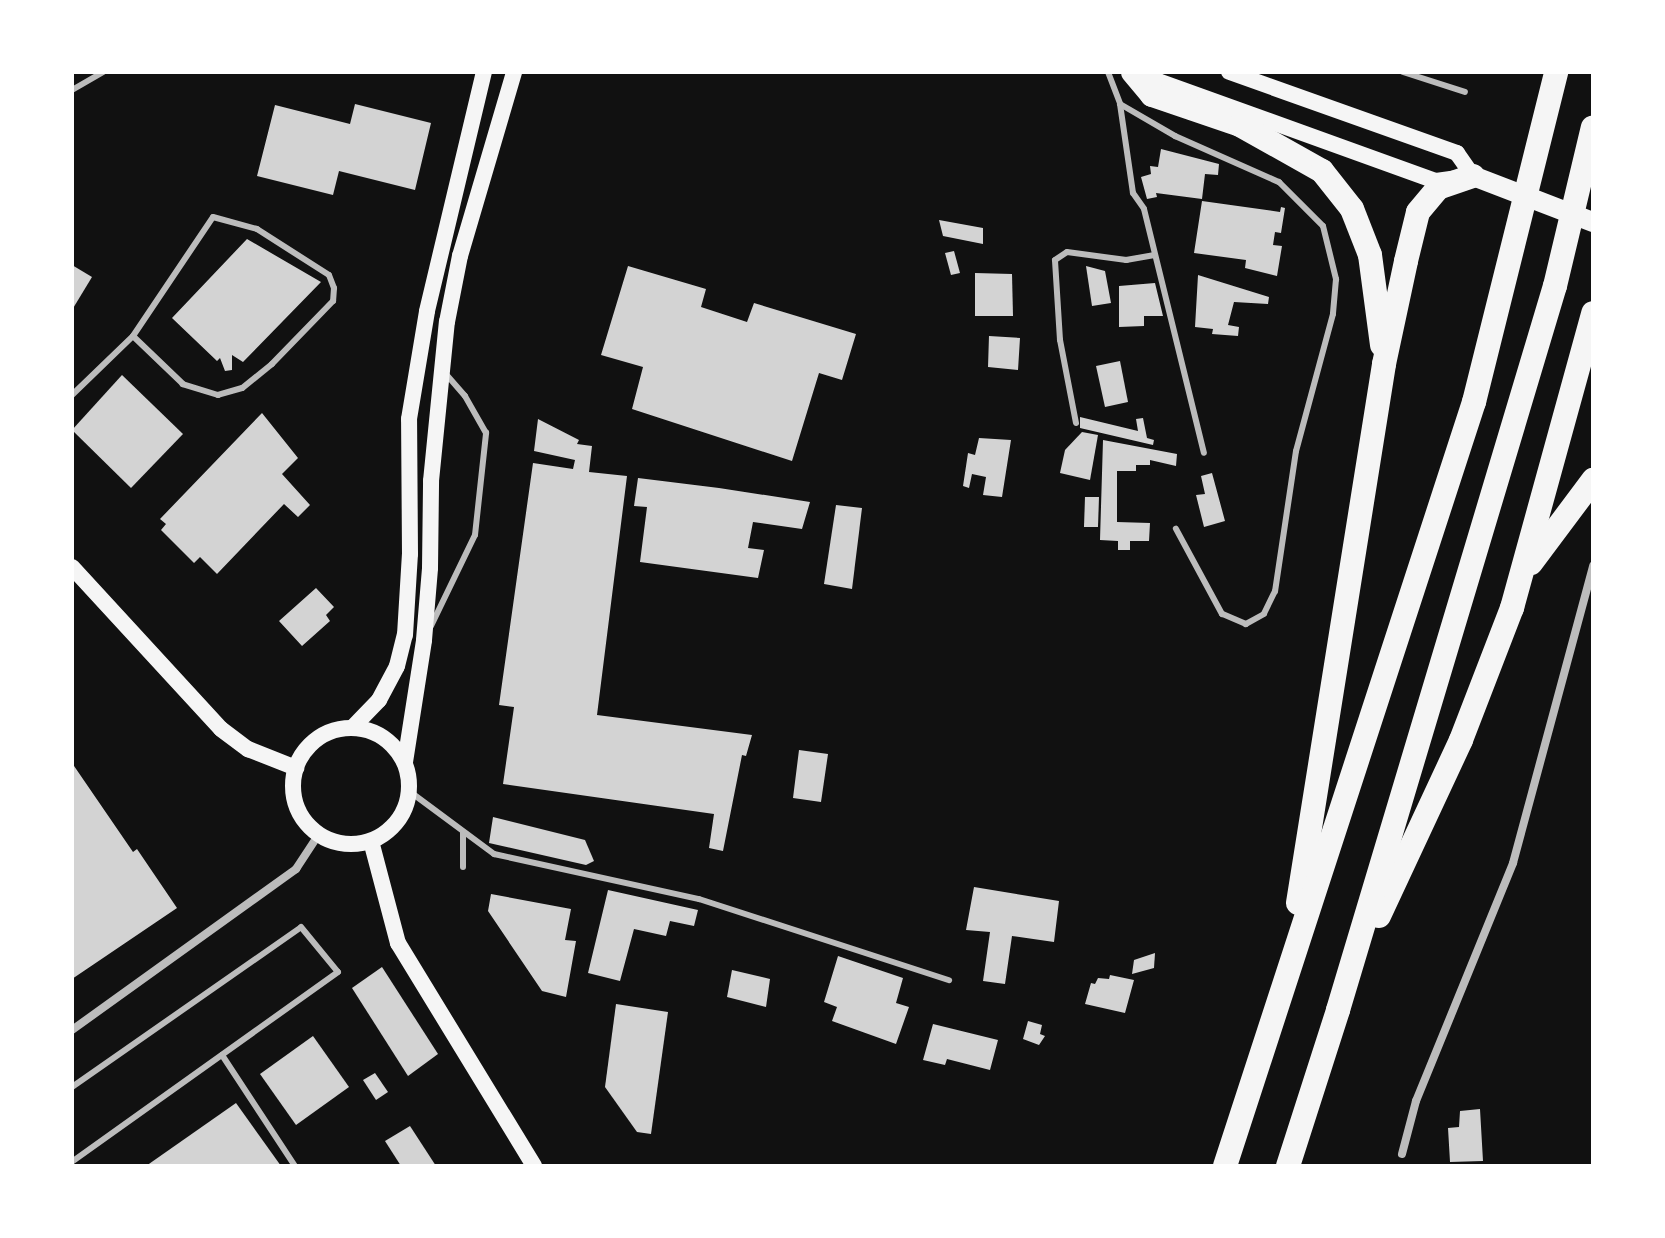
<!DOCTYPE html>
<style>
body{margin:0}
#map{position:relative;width:1665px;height:1238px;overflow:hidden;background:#111;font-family:Cabin,sans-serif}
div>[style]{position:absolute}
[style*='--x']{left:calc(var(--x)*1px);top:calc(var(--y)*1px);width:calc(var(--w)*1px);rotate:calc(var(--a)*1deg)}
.building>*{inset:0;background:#d3d3d3}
.service>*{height:6px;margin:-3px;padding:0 3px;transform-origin:3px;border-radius:3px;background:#bcbcbc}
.minor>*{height:8px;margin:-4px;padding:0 4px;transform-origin:4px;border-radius:4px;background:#bcbcbc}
.secondary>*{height:16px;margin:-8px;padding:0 8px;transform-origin:8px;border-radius:8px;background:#f5f5f5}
.secondary>.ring{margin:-8px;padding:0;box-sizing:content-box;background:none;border:16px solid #f5f5f5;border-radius:50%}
.primary>*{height:20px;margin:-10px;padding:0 10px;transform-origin:10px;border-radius:10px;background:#f5f5f5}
.motorway>*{height:24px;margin:-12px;padding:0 12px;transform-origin:12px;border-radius:12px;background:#f5f5f5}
span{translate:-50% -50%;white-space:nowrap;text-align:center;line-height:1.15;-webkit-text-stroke:8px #fff;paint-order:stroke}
.frame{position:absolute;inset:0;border:74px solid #fff;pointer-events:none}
</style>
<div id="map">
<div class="building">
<div style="clip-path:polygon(355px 104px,431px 123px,415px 190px,339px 171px,333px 195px,257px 176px,275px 105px,350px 124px)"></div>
<div style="clip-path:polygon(1161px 149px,1219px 164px,1218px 175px,1205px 174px,1202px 199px,1156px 193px,1157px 197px,1147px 199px,1141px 177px,1151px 174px,1150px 166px,1158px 167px)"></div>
<div style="clip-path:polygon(1202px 201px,1280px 212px,1281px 207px,1285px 208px,1281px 233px,1275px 232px,1273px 245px,1282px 246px,1277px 276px,1245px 268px,1246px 260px,1194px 253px)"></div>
<div style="clip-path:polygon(939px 220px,983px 228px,983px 244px,943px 236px)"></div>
<div style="clip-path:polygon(247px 239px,321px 282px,243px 362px,232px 355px,232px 370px,225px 371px,220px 358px,217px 361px,172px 318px)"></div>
<div style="clip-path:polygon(954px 251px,960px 273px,951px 275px,945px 253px)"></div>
<div style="clip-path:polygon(72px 265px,92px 277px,72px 310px)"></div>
<div style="clip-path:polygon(628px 266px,706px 289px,701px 307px,747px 322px,754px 303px,856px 334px,842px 380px,819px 373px,792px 461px,632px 409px,643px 367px,601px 355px)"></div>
<div style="clip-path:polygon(1086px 266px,1105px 271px,1111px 303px,1092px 306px)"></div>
<div style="clip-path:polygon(975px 273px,1012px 274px,1013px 316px,975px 316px)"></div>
<div style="clip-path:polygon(1198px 275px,1269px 297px,1268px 304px,1234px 302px,1228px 325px,1239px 327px,1238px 336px,1212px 334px,1213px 329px,1195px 327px)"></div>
<div style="clip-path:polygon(1155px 283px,1163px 316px,1144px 316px,1144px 326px,1119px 327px,1119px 286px)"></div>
<div style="clip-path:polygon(989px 336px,1020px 338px,1018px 370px,988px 367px)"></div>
<div style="clip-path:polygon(1120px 361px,1128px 402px,1105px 407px,1096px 366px)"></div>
<div style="clip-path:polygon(122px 375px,183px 434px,131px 488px,72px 430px)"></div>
<div style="clip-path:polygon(262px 413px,298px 458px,282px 474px,310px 505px,298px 517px,284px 504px,217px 574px,200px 557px,194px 563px,161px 530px,166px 524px,160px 519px)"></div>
<div style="clip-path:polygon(1080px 417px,1138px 431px,1136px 419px,1143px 418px,1147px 438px,1154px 440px,1153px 445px,1080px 428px)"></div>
<div style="clip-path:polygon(538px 419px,579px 440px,577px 444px,592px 446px,589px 472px,627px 476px,597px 715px,752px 735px,746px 756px,742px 755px,723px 851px,709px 848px,714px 814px,503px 784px,514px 707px,499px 705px,533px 463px,573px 469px,575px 460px,534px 451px)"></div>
<div style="clip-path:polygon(1082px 432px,1098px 435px,1090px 480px,1060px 473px,1065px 450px)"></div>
<div style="clip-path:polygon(979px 438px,1011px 440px,1002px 497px,983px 495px,986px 477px,972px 474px,969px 488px,963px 486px,968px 453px,975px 455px)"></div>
<div style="clip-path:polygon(1103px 440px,1177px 454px,1176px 466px,1150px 460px,1150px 465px,1136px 465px,1136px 471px,1117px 471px,1117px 522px,1150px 523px,1149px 541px,1130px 541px,1130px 550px,1118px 550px,1118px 541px,1100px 540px)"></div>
<div style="clip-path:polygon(1212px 473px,1225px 521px,1204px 527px,1196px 495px,1205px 494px,1201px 476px)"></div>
<div style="clip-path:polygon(638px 478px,719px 488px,810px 502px,802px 529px,753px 522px,748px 548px,764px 550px,758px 578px,640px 562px,647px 507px,634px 506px)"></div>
<div style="clip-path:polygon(1085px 497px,1099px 497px,1098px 527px,1084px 527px)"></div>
<div style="clip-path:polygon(836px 505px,862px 508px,852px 589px,824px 584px)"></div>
<div style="clip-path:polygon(316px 588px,334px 607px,326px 615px,330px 621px,302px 646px,279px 621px)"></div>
<div style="clip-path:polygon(799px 750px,828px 754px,821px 802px,793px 798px)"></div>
<div style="clip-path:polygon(72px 763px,133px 852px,137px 849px,177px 908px,72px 979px)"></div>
<div style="clip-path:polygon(493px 817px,585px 840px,594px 861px,586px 865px,489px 843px)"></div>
<div style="clip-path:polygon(974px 887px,1059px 901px,1054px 942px,1012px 936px,1005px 984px,983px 981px,990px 932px,966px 930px)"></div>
<div style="clip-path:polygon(608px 890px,698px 910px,694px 926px,670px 921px,666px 936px,634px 929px,620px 981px,588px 973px)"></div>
<div style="clip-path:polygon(491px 894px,571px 909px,565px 940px,576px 941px,566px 997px,542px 991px,488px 911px)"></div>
<div style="clip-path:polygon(1155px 953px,1154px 968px,1132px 974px,1134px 960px)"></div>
<div style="clip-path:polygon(838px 956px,903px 978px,896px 1003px,909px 1007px,896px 1044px,832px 1021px,837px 1007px,824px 1002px)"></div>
<div style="clip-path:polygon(382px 967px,438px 1054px,408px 1076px,352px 988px)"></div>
<div style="clip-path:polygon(732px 970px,770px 979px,766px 1007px,727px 997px)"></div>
<div style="clip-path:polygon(1110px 975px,1134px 980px,1125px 1013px,1085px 1004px,1091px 983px,1095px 984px,1098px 978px,1109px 979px)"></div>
<div style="clip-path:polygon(616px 1004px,668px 1012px,651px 1134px,637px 1132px,605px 1087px)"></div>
<div style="clip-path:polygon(1028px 1021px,1042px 1025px,1040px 1034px,1045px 1036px,1039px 1045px,1023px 1039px)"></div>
<div style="clip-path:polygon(933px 1024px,998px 1040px,990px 1070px,947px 1059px,945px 1065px,923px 1060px)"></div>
<div style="clip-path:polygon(313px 1036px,349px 1087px,296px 1125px,260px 1074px)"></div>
<div style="clip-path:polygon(375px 1073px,388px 1092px,376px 1100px,363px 1080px)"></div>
<div style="clip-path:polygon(236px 1103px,281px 1166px,146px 1166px)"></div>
<div style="clip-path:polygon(1480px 1109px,1483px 1161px,1450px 1162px,1448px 1128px,1459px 1127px,1460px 1111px)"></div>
<div style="clip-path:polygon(410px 1126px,436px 1166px,401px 1166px,385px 1141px)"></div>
</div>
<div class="service">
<div style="--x:1108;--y:72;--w:34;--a:69"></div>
<div style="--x:1120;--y:104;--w:90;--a:81.7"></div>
<div style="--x:1133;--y:193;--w:19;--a:55"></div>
<div style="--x:1144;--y:209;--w:251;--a:76.2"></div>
<div style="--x:1403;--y:72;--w:65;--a:17.9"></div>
<div style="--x:72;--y:90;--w:36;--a:-30"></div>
<div style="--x:1120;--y:104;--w:64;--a:30.2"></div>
<div style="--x:1175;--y:136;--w:114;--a:23.9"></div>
<div style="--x:1279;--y:182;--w:62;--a:45"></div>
<div style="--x:1323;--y:226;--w:55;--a:76.2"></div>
<div style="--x:1336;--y:279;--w:35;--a:95"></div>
<div style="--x:1333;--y:314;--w:142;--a:105.1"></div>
<div style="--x:1296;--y:451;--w:142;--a:98.5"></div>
<div style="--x:1275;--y:591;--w:25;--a:116"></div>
<div style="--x:1264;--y:614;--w:21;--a:151"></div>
<div style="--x:1246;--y:624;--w:26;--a:-157"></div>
<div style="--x:1222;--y:614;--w:97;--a:-118.4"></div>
<div style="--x:72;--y:395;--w:85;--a:-44"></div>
<div style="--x:133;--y:336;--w:143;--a:-56.1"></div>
<div style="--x:213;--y:217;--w:46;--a:15.3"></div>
<div style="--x:257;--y:229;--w:85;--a:32.6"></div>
<div style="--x:329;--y:275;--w:14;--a:69"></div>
<div style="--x:334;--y:288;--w:13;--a:94"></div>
<div style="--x:333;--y:301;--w:88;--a:134.1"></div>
<div style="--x:272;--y:364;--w:38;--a:141"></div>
<div style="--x:242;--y:388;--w:25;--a:164"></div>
<div style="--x:218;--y:395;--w:37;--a:-163"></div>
<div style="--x:183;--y:384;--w:69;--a:-136.2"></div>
<div style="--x:1076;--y:423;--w:85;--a:-100.9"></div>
<div style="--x:1060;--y:340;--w:80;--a:-93.6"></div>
<div style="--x:1055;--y:260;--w:14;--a:-34"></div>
<div style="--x:1067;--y:252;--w:60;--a:7.7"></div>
<div style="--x:1126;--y:260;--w:29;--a:-10"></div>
<div style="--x:431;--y:626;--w:101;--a:-64.2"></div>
<div style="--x:475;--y:535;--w:103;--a:-83.8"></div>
<div style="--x:486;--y:433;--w:43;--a:-119.6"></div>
<div style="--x:465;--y:396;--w:30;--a:-131"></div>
<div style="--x:409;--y:791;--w:106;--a:36.5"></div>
<div style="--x:494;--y:854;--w:210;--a:12.4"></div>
<div style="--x:699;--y:899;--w:263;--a:18"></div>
<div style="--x:463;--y:867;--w:35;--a:-90"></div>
<div style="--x:222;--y:1055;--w:133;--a:56.7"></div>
<div style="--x:72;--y:1087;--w:279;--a:-34.9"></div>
<div style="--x:301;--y:927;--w:58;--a:50.6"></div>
<div style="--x:338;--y:972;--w:327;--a:144.5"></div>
</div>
<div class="minor">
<div style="--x:72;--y:1030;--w:276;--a:-35.7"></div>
<div style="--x:296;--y:869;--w:42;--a:-56.7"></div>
<div style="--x:1402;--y:1154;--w:55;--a:-75.2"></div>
<div style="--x:1416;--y:1101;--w:257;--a:-67.8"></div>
<div style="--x:1513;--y:863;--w:308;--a:-74.9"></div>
</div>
<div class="secondary">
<div style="--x:1146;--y:72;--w:15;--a:37"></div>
<div style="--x:1158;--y:81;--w:295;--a:19.8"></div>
<div style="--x:1436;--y:181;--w:37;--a:-8"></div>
<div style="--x:1473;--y:176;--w:28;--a:-125"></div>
<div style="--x:1457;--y:153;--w:242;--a:-160.4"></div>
<div style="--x:72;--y:567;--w:220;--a:47.4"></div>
<div style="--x:221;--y:729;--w:34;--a:37"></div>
<div style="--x:248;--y:749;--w:52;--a:21.6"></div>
<div style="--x:352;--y:728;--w:39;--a:-46"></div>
<div style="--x:379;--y:700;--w:38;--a:-62"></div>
<div style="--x:397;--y:666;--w:32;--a:-76"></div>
<div style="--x:405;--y:635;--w:81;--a:-86.5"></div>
<div style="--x:410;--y:554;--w:135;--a:-90.4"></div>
<div style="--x:409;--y:419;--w:109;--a:-80.5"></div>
<div style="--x:427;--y:311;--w:246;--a:-76.6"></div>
<div class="ring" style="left:293px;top:728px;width:100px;height:100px"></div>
<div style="--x:405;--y:762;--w:123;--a:-81.1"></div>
<div style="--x:424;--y:640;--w:72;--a:-85.2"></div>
<div style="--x:430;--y:568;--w:87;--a:-89.3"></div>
<div style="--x:431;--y:481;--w:160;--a:-84.3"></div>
<div style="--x:447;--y:322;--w:67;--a:-78.9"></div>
<div style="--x:460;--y:256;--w:192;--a:-73.6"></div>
<div style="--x:371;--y:841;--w:106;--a:75.2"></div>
<div style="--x:398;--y:943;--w:261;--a:58.6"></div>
</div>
<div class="primary">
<div style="--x:1473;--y:176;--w:129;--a:21"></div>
</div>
<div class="motorway">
<div style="--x:1133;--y:72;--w:30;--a:50"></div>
<div style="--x:1152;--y:95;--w:93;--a:18.8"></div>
<div style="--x:1240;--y:125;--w:94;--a:29.3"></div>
<div style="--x:1322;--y:171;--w:48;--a:51.7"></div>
<div style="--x:1352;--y:209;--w:49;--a:68.6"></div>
<div style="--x:1370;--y:255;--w:91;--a:82.4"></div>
<div style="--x:1531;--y:563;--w:104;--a:-53.2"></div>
<div style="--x:1298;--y:903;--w:546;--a:-80.93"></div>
<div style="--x:1384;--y:364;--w:105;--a:-77.9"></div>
<div style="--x:1406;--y:261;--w:50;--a:-76.2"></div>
<div style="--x:1418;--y:212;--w:31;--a:-50"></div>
<div style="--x:1438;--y:188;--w:37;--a:-19"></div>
<div style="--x:1379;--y:916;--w:194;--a:-65"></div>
<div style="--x:1461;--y:740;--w:142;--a:-68.9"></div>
<div style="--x:1512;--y:608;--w:306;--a:-74.6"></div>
<div style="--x:1225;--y:1166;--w:804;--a:-71.95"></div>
<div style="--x:1474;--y:402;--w:340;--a:-76"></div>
<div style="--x:1288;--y:1166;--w:164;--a:-72.2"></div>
<div style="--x:1338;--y:1010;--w:756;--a:-73.32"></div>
<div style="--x:1555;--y:286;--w:163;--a:-76.6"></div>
</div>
<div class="frame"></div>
</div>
